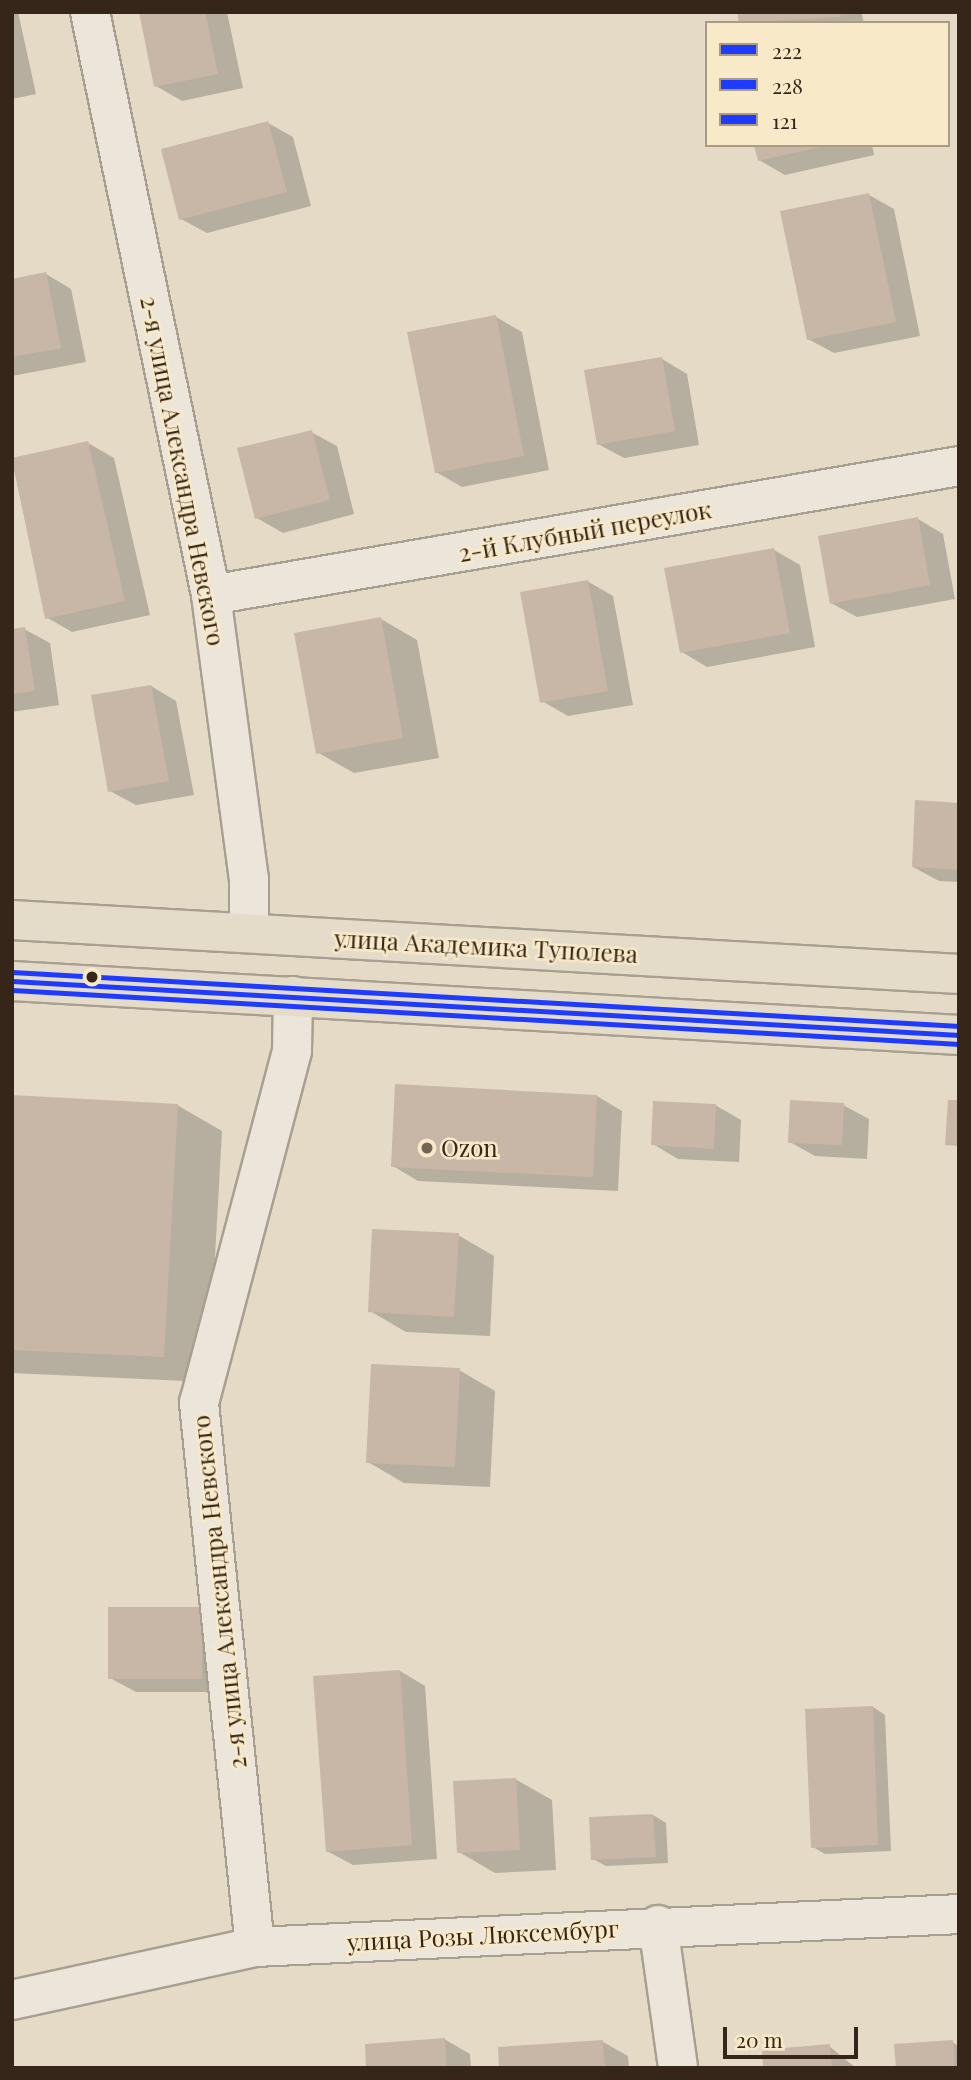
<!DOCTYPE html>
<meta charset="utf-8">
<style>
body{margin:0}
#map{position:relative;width:971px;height:2080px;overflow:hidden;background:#e4dac6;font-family:"Playfair Display",serif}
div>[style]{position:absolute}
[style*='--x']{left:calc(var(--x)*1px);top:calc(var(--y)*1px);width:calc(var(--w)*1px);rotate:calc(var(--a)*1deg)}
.shadow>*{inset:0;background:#0003}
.building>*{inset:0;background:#c8b7a7}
.roads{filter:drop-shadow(2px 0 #a89f91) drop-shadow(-2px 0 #a89f91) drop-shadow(0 2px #a89f91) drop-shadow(0 -2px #a89f91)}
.minor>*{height:38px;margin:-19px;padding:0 19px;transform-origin:19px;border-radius:19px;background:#ece5d9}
.major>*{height:38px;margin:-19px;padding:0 19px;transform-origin:19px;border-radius:19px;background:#e4dbc9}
.bus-1>*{height:5px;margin:-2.5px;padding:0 2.5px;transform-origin:2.5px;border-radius:2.5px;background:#1f3bff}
.bus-2>*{height:5px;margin:-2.5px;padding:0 2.5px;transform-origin:2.5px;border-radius:2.5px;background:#1f3bff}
.bus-3>*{height:5px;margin:-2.5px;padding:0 2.5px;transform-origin:2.5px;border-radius:2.5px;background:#1f3bff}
.dots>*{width:19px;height:19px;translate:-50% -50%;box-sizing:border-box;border:4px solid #f8e9c9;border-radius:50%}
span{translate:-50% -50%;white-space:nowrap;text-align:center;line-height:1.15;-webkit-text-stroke:5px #f8e9c9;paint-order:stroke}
.street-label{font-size:24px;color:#362619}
.poi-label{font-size:24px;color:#362619}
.left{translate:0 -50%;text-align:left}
.frame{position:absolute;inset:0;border:14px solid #362619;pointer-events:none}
.legend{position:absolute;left:705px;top:21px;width:245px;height:126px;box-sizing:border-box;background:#f8e9c9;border:2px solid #aa9b83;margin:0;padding:9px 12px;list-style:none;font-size:21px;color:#362619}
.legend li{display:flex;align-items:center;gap:14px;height:35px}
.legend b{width:35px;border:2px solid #aa9b83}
.scale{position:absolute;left:723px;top:2027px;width:135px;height:32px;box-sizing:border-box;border:4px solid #362619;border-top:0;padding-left:9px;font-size:21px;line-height:24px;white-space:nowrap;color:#362619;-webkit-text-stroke:5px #f8e9c9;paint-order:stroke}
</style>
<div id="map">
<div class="shadow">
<div style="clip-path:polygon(12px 12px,18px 12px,36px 94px,12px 99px)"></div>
<div style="clip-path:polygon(141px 12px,227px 12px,243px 88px,182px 101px,156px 86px)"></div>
<div style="clip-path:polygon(738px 12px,861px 12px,864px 23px,741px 23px)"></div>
<div style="clip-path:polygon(268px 123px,293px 137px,311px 206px,207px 233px,181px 219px)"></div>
<div style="clip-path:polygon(756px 145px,872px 145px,874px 155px,785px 175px,759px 160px)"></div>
<div style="clip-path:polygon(869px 195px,894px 209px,920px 336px,834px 353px,808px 339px)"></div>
<div style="clip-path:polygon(46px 274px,71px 289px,86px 362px,12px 376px,12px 281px)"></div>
<div style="clip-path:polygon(496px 317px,522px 332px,549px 470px,462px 487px,436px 472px)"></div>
<div style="clip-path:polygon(662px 359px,687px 374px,699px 445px,624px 458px,598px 444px)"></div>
<div style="clip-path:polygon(311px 432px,337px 446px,354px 514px,283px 533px,257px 518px)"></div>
<div style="clip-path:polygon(88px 443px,114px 458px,150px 615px,72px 632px,46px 617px,12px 460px)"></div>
<div style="clip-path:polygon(918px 519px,943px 534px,955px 599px,857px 617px,831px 603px)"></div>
<div style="clip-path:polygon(774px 550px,800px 565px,815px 647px,707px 667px,682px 652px)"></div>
<div style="clip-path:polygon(587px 581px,613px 596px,633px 705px,568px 716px,542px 701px)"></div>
<div style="clip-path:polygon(381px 619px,417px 640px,439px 758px,354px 773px,317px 752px)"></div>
<div style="clip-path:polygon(24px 629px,50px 643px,59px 705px,12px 712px,12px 631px)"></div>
<div style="clip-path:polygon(151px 686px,176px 701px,194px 795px,136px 805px,110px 791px)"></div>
<div style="clip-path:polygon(959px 804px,959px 882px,939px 881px,913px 867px)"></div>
<div style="clip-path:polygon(597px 1096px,622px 1111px,618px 1191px,418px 1181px,393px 1166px)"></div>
<div style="clip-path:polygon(12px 1097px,177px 1105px,222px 1131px,208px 1382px,12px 1373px)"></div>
<div style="clip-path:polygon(715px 1105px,741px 1120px,739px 1162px,678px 1159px,653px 1144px)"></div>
<div style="clip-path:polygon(843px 1105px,869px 1119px,867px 1159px,815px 1156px,790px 1142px)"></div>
<div style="clip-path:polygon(458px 1235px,494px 1256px,490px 1336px,406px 1332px,370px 1311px)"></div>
<div style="clip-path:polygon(459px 1370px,495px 1391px,490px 1487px,404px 1483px,368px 1462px)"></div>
<div style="clip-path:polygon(202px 1609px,227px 1692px,136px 1692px,110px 1678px)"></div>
<div style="clip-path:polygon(400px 1671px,425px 1686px,437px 1859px,353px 1865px,327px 1851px)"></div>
<div style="clip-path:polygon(873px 1707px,885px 1715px,891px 1851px,825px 1854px,813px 1847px)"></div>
<div style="clip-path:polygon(515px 1779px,552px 1800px,556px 1870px,495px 1873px,459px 1852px)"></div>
<div style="clip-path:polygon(653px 1815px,666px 1823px,668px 1863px,606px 1866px,593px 1859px)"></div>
<div style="clip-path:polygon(444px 2039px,470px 2054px,471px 2068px,368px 2068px)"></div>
<div style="clip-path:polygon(603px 2042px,628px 2056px,629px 2068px,501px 2068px)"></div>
<div style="clip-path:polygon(952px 2042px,959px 2046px,959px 2068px,898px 2068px)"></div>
<div style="clip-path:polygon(829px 2046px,856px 2068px,765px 2068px)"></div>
</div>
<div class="building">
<div style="clip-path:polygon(139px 12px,205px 12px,218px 74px,154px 87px)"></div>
<div style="clip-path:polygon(737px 12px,840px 12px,841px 17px,739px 23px)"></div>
<div style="clip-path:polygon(268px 121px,287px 192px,179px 220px,161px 149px)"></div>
<div style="clip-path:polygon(754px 145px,825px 145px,825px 146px,758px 161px)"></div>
<div style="clip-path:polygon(869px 193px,896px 322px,807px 340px,780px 211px)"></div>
<div style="clip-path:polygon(46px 272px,61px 348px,12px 357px,12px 279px)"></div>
<div style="clip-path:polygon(496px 315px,524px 456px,435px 473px,407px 332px)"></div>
<div style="clip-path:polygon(662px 357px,675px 431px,597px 445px,584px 370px)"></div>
<div style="clip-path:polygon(312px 430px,330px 500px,255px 519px,237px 448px)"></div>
<div style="clip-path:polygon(88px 441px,125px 601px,45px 619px,12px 458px)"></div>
<div style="clip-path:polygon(918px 517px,930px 585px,830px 604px,818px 536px)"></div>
<div style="clip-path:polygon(774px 548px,790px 633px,680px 653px,664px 568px)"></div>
<div style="clip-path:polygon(588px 580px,608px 691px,540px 703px,520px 592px)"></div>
<div style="clip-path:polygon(381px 617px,403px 738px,316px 754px,294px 633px)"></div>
<div style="clip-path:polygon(25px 627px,35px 691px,12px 694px,12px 629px)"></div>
<div style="clip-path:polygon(151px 685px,169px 781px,108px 792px,91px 695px)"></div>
<div style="clip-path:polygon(915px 800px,959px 803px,959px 870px,912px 867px)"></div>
<div style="clip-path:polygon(395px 1084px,597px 1095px,593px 1177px,391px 1167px)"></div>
<div style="clip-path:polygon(12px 1095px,178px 1104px,164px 1357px,12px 1350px)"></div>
<div style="clip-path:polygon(790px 1100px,844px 1103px,842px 1145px,788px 1143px)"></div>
<div style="clip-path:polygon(948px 1100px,959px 1100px,959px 1146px,945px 1145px)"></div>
<div style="clip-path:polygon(653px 1101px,716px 1104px,714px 1149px,651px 1145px)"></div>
<div style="clip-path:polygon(372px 1229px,459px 1233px,454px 1317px,368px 1312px)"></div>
<div style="clip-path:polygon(371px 1364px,460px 1368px,455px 1467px,366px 1463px)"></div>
<div style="clip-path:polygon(108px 1607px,202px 1607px,202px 1679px,108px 1679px)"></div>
<div style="clip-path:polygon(400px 1670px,412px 1845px,326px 1852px,313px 1676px)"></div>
<div style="clip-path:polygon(873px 1706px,878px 1845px,811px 1848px,805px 1709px)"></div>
<div style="clip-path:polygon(516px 1778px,520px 1850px,457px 1853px,453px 1781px)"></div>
<div style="clip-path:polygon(653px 1814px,656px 1857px,591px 1860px,589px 1817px)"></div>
<div style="clip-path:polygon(445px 2038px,447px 2068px,366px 2068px,365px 2044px)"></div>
<div style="clip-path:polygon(603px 2040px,605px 2068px,499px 2068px,498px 2047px)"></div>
<div style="clip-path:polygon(953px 2040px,955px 2068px,896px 2068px,894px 2044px)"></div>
<div style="clip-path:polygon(830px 2044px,832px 2068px,763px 2068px,762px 2050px)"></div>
</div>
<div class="roads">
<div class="minor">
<div style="--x:90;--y:12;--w:595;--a:78.27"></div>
<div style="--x:211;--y:595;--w:287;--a:82.4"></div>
<div style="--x:249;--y:879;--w:54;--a:90"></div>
<div style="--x:211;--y:595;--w:759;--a:-9.78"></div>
<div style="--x:658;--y:1925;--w:144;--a:82"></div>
<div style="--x:255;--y:1947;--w:547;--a:-95.88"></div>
<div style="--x:199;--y:1403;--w:364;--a:-75.2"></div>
<div style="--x:292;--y:1051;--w:55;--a:-89"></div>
<div style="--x:12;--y:2000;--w:249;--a:-12.3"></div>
<div style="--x:255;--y:1947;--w:705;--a:-2.68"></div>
</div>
<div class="major">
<div style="--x:12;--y:920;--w:949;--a:3.26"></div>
<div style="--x:12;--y:981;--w:949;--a:3.26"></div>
</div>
</div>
<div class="bus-1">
<div style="--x:12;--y:981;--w:949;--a:3.26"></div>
</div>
<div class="bus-2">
<div style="--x:12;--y:990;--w:949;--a:3.26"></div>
</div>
<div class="bus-3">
<div style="--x:12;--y:972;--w:949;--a:3.26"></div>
</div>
<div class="dots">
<div style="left:92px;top:977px;background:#362619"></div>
<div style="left:427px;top:1148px;background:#736556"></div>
</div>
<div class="street-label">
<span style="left:183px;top:471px;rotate:79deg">2-я улица Александра Невского</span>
<span style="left:585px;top:531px;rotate:-10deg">2-й Клубный переулок</span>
<span style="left:486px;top:946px;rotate:3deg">улица Академика Туполева</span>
<span style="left:219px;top:1592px;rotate:-96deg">2-я улица Александра Невского</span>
<span style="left:483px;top:1935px;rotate:-3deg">улица Розы Люксембург</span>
</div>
<div class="poi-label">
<span class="left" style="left:441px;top:1148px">Ozon</span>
</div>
<div class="frame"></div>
<ul class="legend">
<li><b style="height:9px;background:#1f3bff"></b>222</li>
<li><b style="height:9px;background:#1f3bff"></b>228</li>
<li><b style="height:9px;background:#1f3bff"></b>121</li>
</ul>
<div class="scale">20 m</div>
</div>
